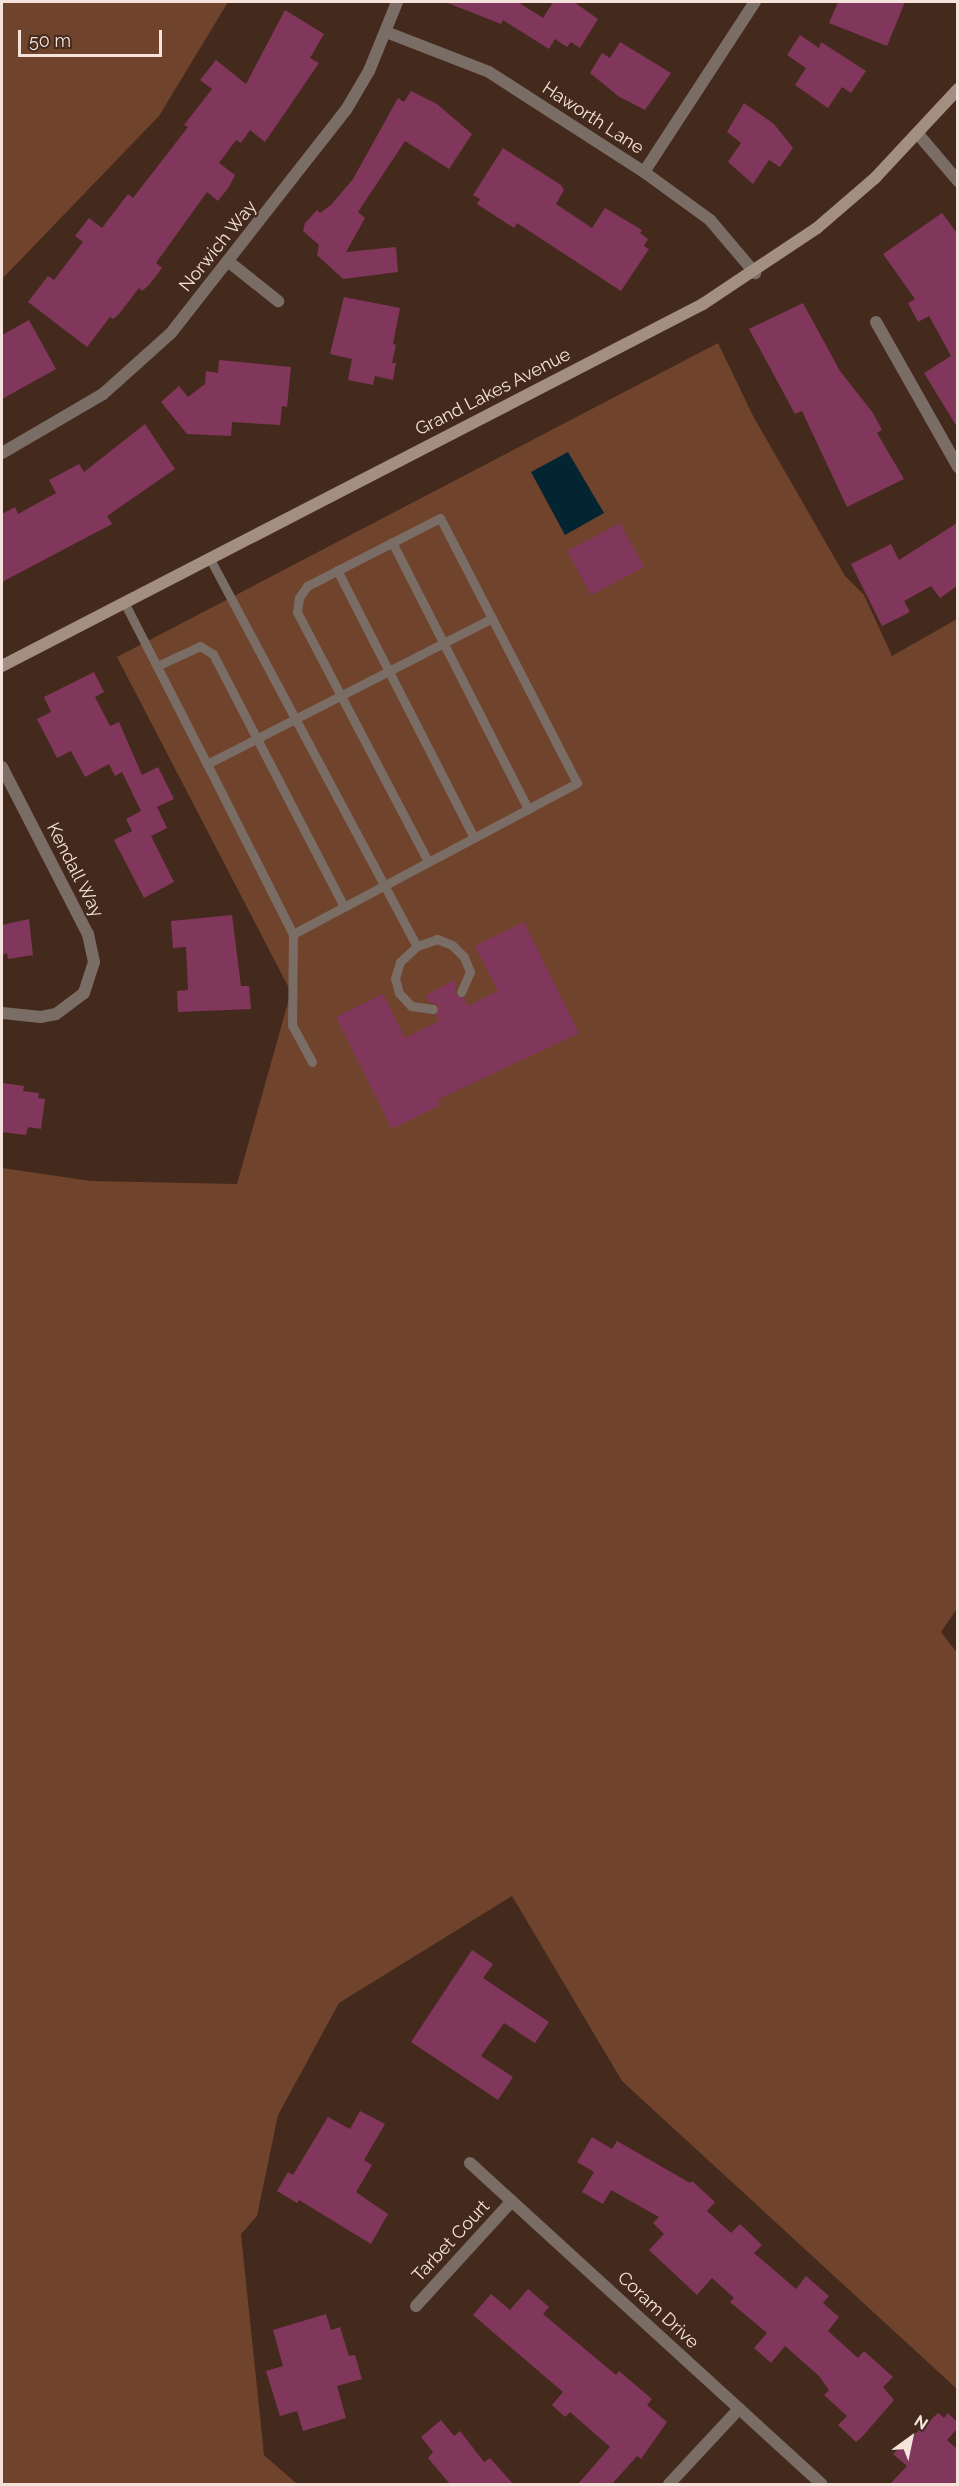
<!DOCTYPE html>
<style>
body{margin:0}
#map{position:relative;width:959px;height:2486px;overflow:hidden;background:#442a1d;font-family:Raleway,sans-serif}
div>[style]{position:absolute}
[style*='--x']{left:calc(var(--x)*1px);top:calc(var(--y)*1px);width:calc(var(--w)*1px);rotate:calc(var(--a)*1deg)}
.green>*{inset:0;background:#70432c}
.water>*{inset:0;background:#032431}
.building>*{inset:0;background:#81365b}
.lane>*{height:9px;margin:-4.5px;padding:0 4.5px;transform-origin:4.5px;border-radius:4.5px;background:#7a6d65}
.street>*{height:12px;margin:-6px;padding:0 6px;transform-origin:6px;border-radius:6px;background:#7a6d65}
.secondary>*{height:12px;margin:-6px;padding:0 6px;transform-origin:6px;border-radius:6px;background:#a38f82}
span{translate:-50% -50%;white-space:nowrap;text-align:center;line-height:1.15;-webkit-text-stroke:4.5px #442a1d;paint-order:stroke}
.street-label{font-size:18px;color:#f5e3db}
.frame{position:absolute;inset:0;border:3px solid #f5e3db;pointer-events:none}
.north{position:absolute;left:881px;top:2408px;width:60px;height:60px;-webkit-text-stroke:4px #442a1d;paint-order:stroke;rotate:33deg;font-size:16px;font-weight:700;line-height:24px;text-align:center;color:#f5e3db}
.north::after{content:'';display:block;margin:auto;width:21px;height:27px;background:#f5e3db;clip-path:polygon(50% 0,100% 100%,50% 72%,0 100%)}
.scale{position:absolute;left:18px;top:30px;width:144px;height:27px;box-sizing:border-box;border:3px solid #f5e3db;border-top:0;padding-left:8px;font-size:18px;line-height:21px;white-space:nowrap;color:#f5e3db;-webkit-text-stroke:4px #442a1d;paint-order:stroke}
</style>
<div id="map">
<div class="green">
<div style="clip-path:polygon(2px 2px,228px 2px,159px 116px,2px 279px)"></div>
<div style="clip-path:polygon(718px 343px,753px 416px,845px 576px,864px 595px,892px 656px,957px 619px,958px 1607px,941px 1632px,958px 1654px,957px 2389px,622px 2081px,512px 1896px,339px 2003px,278px 2115px,257px 2216px,241px 2234px,264px 2455px,297px 2484px,2px 2484px,2px 1168px,91px 1181px,237px 1184px,291px 992px,117px 657px)"></div>
</div>
<div class="water">
<div style="clip-path:polygon(568px 452px,604px 513px,565px 535px,531px 472px)"></div>
</div>
<div class="building">
<div style="clip-path:polygon(445px 2px,518px 2px,543px 18px,553px 2px,574px 2px,598px 19px,580px 48px,571px 42px,567px 47px,555px 39px,549px 49px,503px 20px,501px 24px)"></div>
<div style="clip-path:polygon(838px 2px,905px 2px,887px 46px,829px 23px)"></div>
<div style="clip-path:polygon(285px 10px,324px 34px,310px 58px,319px 63px,265px 142px,250px 130px,241px 143px,236px 140px,219px 163px,235px 175px,229px 187px,218px 201px,207px 192px,156px 263px,162px 268px,149px 285px,142px 291px,139px 288px,119px 314px,113px 319px,110px 317px,87px 347px,28px 302px,48px 276px,54px 280px,83px 242px,75px 236px,89px 218px,102px 228px,128px 194px,133px 198px,188px 127px,184px 125px,212px 89px,200px 80px,216px 60px,246px 84px)"></div>
<div style="clip-path:polygon(800px 35px,819px 48px,821px 42px,866px 71px,851px 93px,842px 87px,828px 108px,795px 85px,806px 68px,787px 55px)"></div>
<div style="clip-path:polygon(620px 42px,671px 73px,645px 110px,618px 96px,590px 73px,602px 53px,610px 58px)"></div>
<div style="clip-path:polygon(411px 91px,437px 104px,472px 134px,449px 169px,405px 141px,358px 212px,365px 218px,346px 252px,396px 247px,398px 272px,343px 279px,317px 255px,319px 245px,303px 231px,305px 223px,317px 210px,320px 213px,331px 205px,353px 179px,398px 98px,404px 102px)"></div>
<div style="clip-path:polygon(744px 103px,774px 124px,793px 148px,780px 167px,769px 160px,753px 184px,728px 162px,741px 143px,727px 132px)"></div>
<div style="clip-path:polygon(503px 148px,561px 185px,564px 190px,556px 204px,592px 228px,605px 208px,642px 230px,640px 233px,648px 239px,644px 246px,649px 249px,621px 291px,517px 223px,514px 228px,477px 204px,480px 199px,473px 195px)"></div>
<div style="clip-path:polygon(942px 213px,957px 233px,957px 427px,924px 373px,951px 356px,929px 316px,918px 322px,908px 303px,915px 299px,883px 254px)"></div>
<div style="clip-path:polygon(344px 297px,400px 308px,393px 344px,396px 345px,392px 363px,396px 363px,393px 380px,375px 376px,373px 385px,348px 380px,352px 359px,330px 354px)"></div>
<div style="clip-path:polygon(803px 303px,840px 371px,873px 413px,882px 430px,877px 433px,904px 479px,847px 507px,802px 411px,795px 414px,749px 329px)"></div>
<div style="clip-path:polygon(29px 320px,56px 369px,2px 399px,2px 335px)"></div>
<div style="clip-path:polygon(219px 360px,291px 367px,287px 407px,282px 406px,280px 425px,232px 422px,231px 436px,187px 434px,161px 402px,179px 386px,188px 397px,205px 384px,206px 371px,218px 373px)"></div>
<div style="clip-path:polygon(145px 424px,175px 469px,107px 516px,112px 524px,2px 582px,2px 514px,15px 507px,18px 514px,56px 493px,49px 480px,79px 464px,84px 472px)"></div>
<div style="clip-path:polygon(620px 523px,644px 567px,591px 595px,567px 551px)"></div>
<div style="clip-path:polygon(957px 523px,957px 586px,940px 598px,931px 586px,904px 601px,910px 612px,882px 626px,851px 564px,891px 544px,899px 560px)"></div>
<div style="clip-path:polygon(94px 672px,104px 692px,95px 697px,110px 726px,119px 722px,142px 775px,158px 767px,174px 799px,157px 807px,167px 828px,151px 836px,174px 882px,144px 898px,114px 840px,132px 831px,126px 819px,141px 811px,122px 772px,115px 776px,109px 764px,85px 777px,71px 751px,57px 758px,37px 719px,51px 712px,44px 697px)"></div>
<div style="clip-path:polygon(232px 915px,241px 986px,249px 986px,251px 1009px,178px 1012px,177px 991px,188px 990px,186px 947px,173px 948px,171px 921px)"></div>
<div style="clip-path:polygon(29px 919px,33px 955px,8px 959px,7px 953px,2px 955px,2px 925px)"></div>
<div style="clip-path:polygon(524px 922px,579px 1033px,437px 1100px,440px 1105px,392px 1129px,336px 1017px,383px 994px,405px 1038px,439px 1021px,436px 1015px,439px 1006px,429px 1002px,426px 995px,455px 980px,455px 995px,464px 998px,468px 1006px,498px 991px,475px 946px)"></div>
<div style="clip-path:polygon(2px 1083px,24px 1086px,23px 1091px,39px 1093px,38px 1098px,45px 1099px,41px 1129px,28px 1127px,26px 1135px,2px 1132px)"></div>
<div style="clip-path:polygon(472px 1950px,493px 1964px,483px 1978px,549px 2022px,535px 2043px,504px 2023px,481px 2056px,513px 2077px,498px 2100px,411px 2042px)"></div>
<div style="clip-path:polygon(360px 2111px,385px 2124px,364px 2160px,372px 2165px,356px 2192px,388px 2214px,371px 2244px,299px 2200px,297px 2203px,277px 2191px,288px 2172px,293px 2175px,328px 2117px,350px 2129px)"></div>
<div style="clip-path:polygon(592px 2137px,612px 2149px,617px 2141px,690px 2183px,692px 2181px,715px 2202px,707px 2211px,731px 2233px,740px 2224px,762px 2245px,754px 2253px,796px 2289px,806px 2276px,829px 2296px,823px 2303px,839px 2317px,828px 2331px,858px 2358px,864px 2351px,893px 2377px,883px 2387px,894px 2400px,862px 2437px,856px 2442px,838px 2425px,847px 2416px,824px 2395px,829px 2390px,819px 2376px,785px 2346px,771px 2363px,754px 2348px,767px 2333px,730px 2302px,734px 2298px,712px 2278px,697px 2295px,649px 2250px,664px 2234px,653px 2223px,659px 2217px,611px 2190px,603px 2204px,582px 2192px,594px 2172px,577px 2162px)"></div>
<div style="clip-path:polygon(528px 2289px,549px 2307px,543px 2314px,616px 2375px,619px 2371px,652px 2399px,647px 2405px,667px 2422px,641px 2459px,637px 2456px,612px 2484px,578px 2484px,610px 2447px,570px 2412px,565px 2417px,552px 2405px,563px 2392px,473px 2315px,491px 2294px,510px 2310px)"></div>
<div style="clip-path:polygon(326px 2314px,331px 2330px,340px 2327px,349px 2356px,355px 2355px,362px 2379px,337px 2386px,346px 2418px,303px 2431px,297px 2411px,280px 2416px,266px 2371px,283px 2366px,273px 2330px)"></div>
<div style="clip-path:polygon(938px 2413px,944px 2418px,948px 2413px,957px 2422px,957px 2429px,947px 2440px,957px 2449px,957px 2484px,890px 2484px,907px 2466px,893px 2454px)"></div>
<div style="clip-path:polygon(441px 2420px,454px 2436px,460px 2431px,484px 2462px,490px 2458px,513px 2484px,450px 2484px,428px 2458px,433px 2452px,421px 2437px)"></div>
</div>
<div class="lane">
<div style="--x:392;--y:542;--w:300;--a:63"></div>
<div style="--x:210;--y:559;--w:439;--a:61.9"></div>
<div style="--x:417;--y:946;--w:21;--a:-19"></div>
<div style="--x:437;--y:939;--w:16;--a:22"></div>
<div style="--x:452;--y:945;--w:17;--a:45"></div>
<div style="--x:464;--y:957;--w:16;--a:68"></div>
<div style="--x:470;--y:972;--w:22;--a:114"></div>
<div style="--x:337;--y:570;--w:301;--a:62.9"></div>
<div style="--x:124;--y:602;--w:182;--a:62.9"></div>
<div style="--x:207;--y:764;--w:320;--a:-27.1"></div>
<div style="--x:157;--y:666;--w:47;--a:-24.9"></div>
<div style="--x:200;--y:646;--w:15;--a:32"></div>
<div style="--x:213;--y:654;--w:285;--a:62.6"></div>
<div style="--x:207;--y:764;--w:191;--a:63.2"></div>
<div style="--x:293;--y:934;--w:322;--a:-28"></div>
<div style="--x:577;--y:783;--w:298;--a:-117.3"></div>
<div style="--x:440;--y:518;--w:149;--a:152.9"></div>
<div style="--x:307;--y:586;--w:14;--a:124"></div>
<div style="--x:299;--y:598;--w:14;--a:98"></div>
<div style="--x:297;--y:612;--w:282;--a:62.3"></div>
<div style="--x:293;--y:934;--w:91;--a:90.6"></div>
<div style="--x:292;--y:1025;--w:42;--a:61.6"></div>
<div style="--x:417;--y:946;--w:23;--a:137"></div>
<div style="--x:400;--y:962;--w:17;--a:107"></div>
<div style="--x:395;--y:978;--w:16;--a:75"></div>
<div style="--x:399;--y:993;--w:18;--a:47"></div>
<div style="--x:411;--y:1006;--w:22;--a:8"></div>
</div>
<div class="street">
<div style="--x:386;--y:32;--w:110;--a:21.2"></div>
<div style="--x:489;--y:72;--w:184;--a:32.8"></div>
<div style="--x:644;--y:172;--w:82;--a:36"></div>
<div style="--x:710;--y:220;--w:70;--a:49.7"></div>
<div style="--x:918;--y:134;--w:62;--a:49.6"></div>
<div style="--x:644;--y:172;--w:203;--a:-56.9"></div>
<div style="--x:229;--y:262;--w:63;--a:38.5"></div>
<div style="--x:876;--y:322;--w:167;--a:60.5"></div>
<div style="--x:2;--y:453;--w:117;--a:-30.3"></div>
<div style="--x:103;--y:394;--w:91;--a:-41.9"></div>
<div style="--x:171;--y:333;--w:283;--a:-51.9"></div>
<div style="--x:346;--y:110;--w:45;--a:-59.5"></div>
<div style="--x:369;--y:71;--w:74;--a:-67.9"></div>
<div style="--x:2;--y:767;--w:188;--a:62.8"></div>
<div style="--x:88;--y:934;--w:29;--a:78"></div>
<div style="--x:94;--y:962;--w:33;--a:108"></div>
<div style="--x:84;--y:993;--w:35;--a:143"></div>
<div style="--x:56;--y:1014;--w:15;--a:169"></div>
<div style="--x:41;--y:1017;--w:39;--a:-174"></div>
<div style="--x:470;--y:2163;--w:476;--a:42.4"></div>
<div style="--x:416;--y:2306;--w:142;--a:-47.6"></div>
<div style="--x:669;--y:2484;--w:103;--a:-47"></div>
</div>
<div class="secondary">
<div style="--x:2;--y:666;--w:789;--a:-27.31"></div>
<div style="--x:703;--y:304;--w:137;--a:-33.7"></div>
<div style="--x:817;--y:228;--w:77;--a:-40.8"></div>
<div style="--x:875;--y:178;--w:122;--a:-47"></div>
</div>
<div class="street-label">
<span style="left:593px;top:118px;rotate:33deg">Haworth Lane</span>
<span style="left:218px;top:246px;rotate:-51deg">Norwich Way</span>
<span style="left:493px;top:392px;rotate:-27deg">Grand Lakes Avenue</span>
<span style="left:75px;top:870px;rotate:63deg">Kendall Way</span>
<span style="left:451px;top:2241px;rotate:-47deg">Tarbet Court</span>
<span style="left:658px;top:2310px;rotate:43deg">Coram Drive</span>
</div>
<div class="frame"></div>
<div class="north">N</div>
<div class="scale">50 m</div>
</div>
